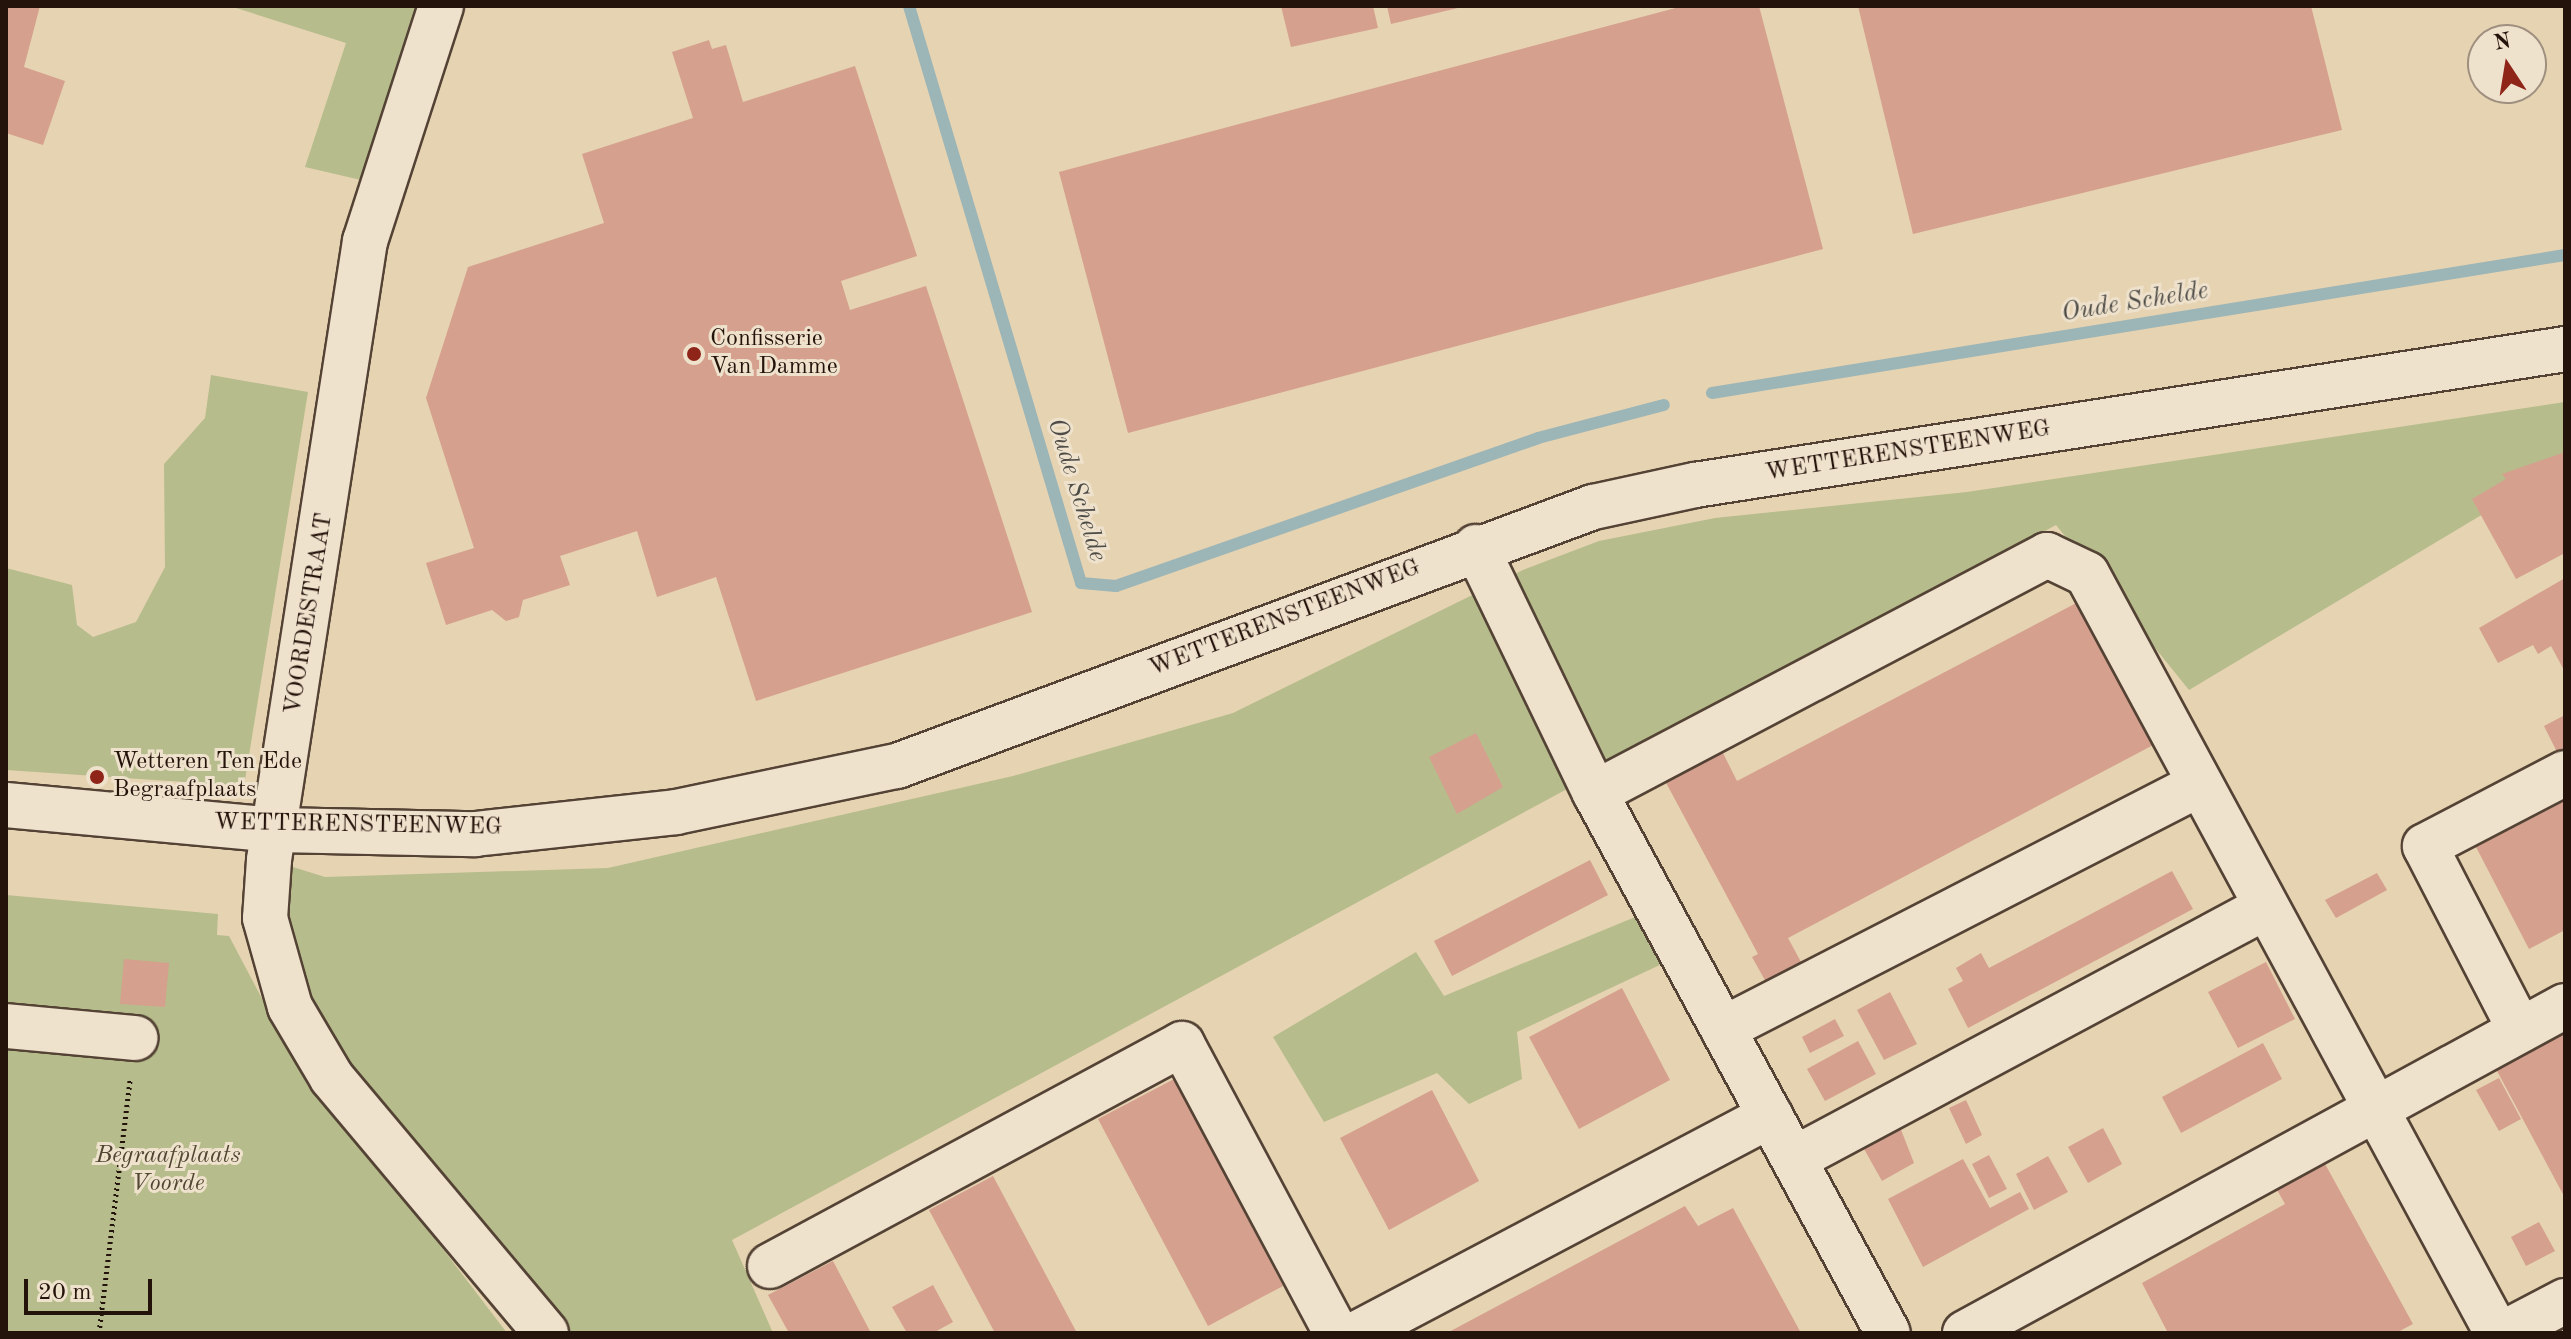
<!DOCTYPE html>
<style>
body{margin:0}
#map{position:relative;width:2571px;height:1339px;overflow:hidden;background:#e6d3b2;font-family:"Old Standard TT",serif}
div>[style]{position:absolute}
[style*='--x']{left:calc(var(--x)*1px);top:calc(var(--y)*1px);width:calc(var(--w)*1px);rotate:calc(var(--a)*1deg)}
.green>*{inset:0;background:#b6bc8b}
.stream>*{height:12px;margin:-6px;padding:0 6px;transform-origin:6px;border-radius:6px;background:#9cb5b7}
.building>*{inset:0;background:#d5a08e}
.path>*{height:5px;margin-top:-2.5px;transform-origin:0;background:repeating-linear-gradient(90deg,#24130b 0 2px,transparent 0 6px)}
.roads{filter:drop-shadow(2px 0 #544335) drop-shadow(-2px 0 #544335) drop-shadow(0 2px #544335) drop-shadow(0 -2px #544335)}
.minor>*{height:44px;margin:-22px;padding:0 22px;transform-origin:22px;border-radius:22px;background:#efe2cd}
.dots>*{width:22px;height:22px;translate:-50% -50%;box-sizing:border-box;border:4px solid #efe2cd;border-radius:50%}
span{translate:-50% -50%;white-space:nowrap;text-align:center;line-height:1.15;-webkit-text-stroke:6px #efe2cd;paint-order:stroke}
.poi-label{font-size:24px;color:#24130b}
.left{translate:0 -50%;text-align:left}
.street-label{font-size:24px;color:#24130b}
.park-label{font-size:24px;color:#504631;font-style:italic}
.water-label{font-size:26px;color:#4e4c47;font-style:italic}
.frame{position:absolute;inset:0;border:8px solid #24130b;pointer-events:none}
.north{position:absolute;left:2467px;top:24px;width:80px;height:80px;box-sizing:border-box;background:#efe2cd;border:2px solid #9e8f7f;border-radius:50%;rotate:348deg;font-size:22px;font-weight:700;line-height:32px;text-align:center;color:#24130b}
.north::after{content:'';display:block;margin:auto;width:28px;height:36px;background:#8f2418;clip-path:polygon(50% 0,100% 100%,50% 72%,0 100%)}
.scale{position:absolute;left:24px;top:1279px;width:128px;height:36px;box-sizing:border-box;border:4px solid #24130b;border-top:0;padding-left:10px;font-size:24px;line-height:28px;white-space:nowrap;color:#24130b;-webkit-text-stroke:6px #efe2cd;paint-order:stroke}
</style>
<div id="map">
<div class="green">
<div style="clip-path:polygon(230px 6px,422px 6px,361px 180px,305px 167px,346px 43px)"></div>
<div style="clip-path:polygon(211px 375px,308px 392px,244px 786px,6px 770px,6px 568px,72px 585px,77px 625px,93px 637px,136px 622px,165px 567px,164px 464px,205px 418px)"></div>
<div style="clip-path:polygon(2565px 402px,2565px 465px,2189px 690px,2056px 525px,732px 1240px,773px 1333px,565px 1333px,347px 1066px,308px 1000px,287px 920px,293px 867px,325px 877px,608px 868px,1013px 776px,1233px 713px,1523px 570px,1599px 541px,1715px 518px,1967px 492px)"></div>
<div style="clip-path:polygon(6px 895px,218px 914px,217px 935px,229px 936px,308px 1086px,401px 1194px,507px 1333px,6px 1333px)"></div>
<div style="clip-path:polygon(1640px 915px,1664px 963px,1517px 1032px,1522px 1079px,1469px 1104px,1437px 1073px,1324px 1122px,1273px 1037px,1416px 952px,1444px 996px)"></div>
</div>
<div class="stream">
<div style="--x:909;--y:6;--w:602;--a:73.4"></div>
<div style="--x:1081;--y:583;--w:35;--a:5"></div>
<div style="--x:1116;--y:586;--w:447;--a:-19.3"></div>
<div style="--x:1538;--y:438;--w:130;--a:-14.7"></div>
<div style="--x:1712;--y:393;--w:864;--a:-9.19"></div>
</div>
<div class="building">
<div style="clip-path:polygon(6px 6px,40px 6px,24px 67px,65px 81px,43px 145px,6px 133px)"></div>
<div style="clip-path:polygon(1281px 6px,1373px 6px,1378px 28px,1291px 47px)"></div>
<div style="clip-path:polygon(1387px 6px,1462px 6px,1462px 7px,1391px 24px)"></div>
<div style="clip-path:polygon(1683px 6px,1759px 6px,1823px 249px,1128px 433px,1059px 172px)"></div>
<div style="clip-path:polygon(1858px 6px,2311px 6px,2342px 130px,1913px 234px)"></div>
<div style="clip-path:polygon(709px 40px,712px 49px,726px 45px,743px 102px,855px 66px,917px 256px,841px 281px,850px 310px,926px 286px,1032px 612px,756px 701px,716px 577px,657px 597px,637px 531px,560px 556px,570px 585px,523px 600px,519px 617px,506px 621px,492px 610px,446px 625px,426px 563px,474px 548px,426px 398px,468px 267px,604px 223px,582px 154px,693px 118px,672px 52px)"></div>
<div style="clip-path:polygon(2565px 452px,2565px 553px,2516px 579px,2472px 499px,2506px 479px,2502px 474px)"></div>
<div style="clip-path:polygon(2565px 578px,2565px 672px,2551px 646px,2538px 654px,2533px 645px,2498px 663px,2479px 628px)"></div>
<div style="clip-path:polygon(2082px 600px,2157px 743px,1788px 938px,1807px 973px,1771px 991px,1752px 957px,1758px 954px,1664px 779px,1721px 749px,1737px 781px)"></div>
<div style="clip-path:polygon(2565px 715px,2565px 760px,2562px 762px,2544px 726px)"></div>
<div style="clip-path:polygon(1476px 733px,1503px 787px,1457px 814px,1429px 757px)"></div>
<div style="clip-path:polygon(2565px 801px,2565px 930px,2529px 949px,2476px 847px)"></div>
<div style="clip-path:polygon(1590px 860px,1608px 895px,1452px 976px,1434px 941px)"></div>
<div style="clip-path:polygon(2172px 871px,2193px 909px,1968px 1028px,1948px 989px,1963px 981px,1956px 968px,1981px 953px,1989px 968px)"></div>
<div style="clip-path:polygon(2377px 873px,2387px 890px,2336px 918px,2325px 900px)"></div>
<div style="clip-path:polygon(124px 959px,169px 963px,165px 1007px,120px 1004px)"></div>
<div style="clip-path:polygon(2266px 962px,2295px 1019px,2238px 1048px,2208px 992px)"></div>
<div style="clip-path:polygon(1622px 988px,1670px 1080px,1579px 1129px,1529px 1037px)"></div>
<div style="clip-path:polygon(1890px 992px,1917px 1044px,1884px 1060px,1857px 1010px)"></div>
<div style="clip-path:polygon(1835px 1019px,1844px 1036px,1810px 1053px,1802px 1037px)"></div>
<div style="clip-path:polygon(2565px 1032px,2565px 1198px,2496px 1069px)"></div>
<div style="clip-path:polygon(1858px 1041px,1876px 1074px,1825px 1101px,1807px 1069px)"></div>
<div style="clip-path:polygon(2263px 1043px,2282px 1079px,2181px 1133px,2162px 1097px)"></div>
<div style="clip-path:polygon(2499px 1078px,2521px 1119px,2499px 1131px,2476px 1090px)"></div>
<div style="clip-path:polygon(1174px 1079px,1283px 1286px,1208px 1326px,1098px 1119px)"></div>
<div style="clip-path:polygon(1432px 1090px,1479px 1181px,1389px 1230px,1340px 1138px)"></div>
<div style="clip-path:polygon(1966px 1100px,1982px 1135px,1966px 1144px,1949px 1108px)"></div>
<div style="clip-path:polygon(1898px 1122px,1914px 1163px,1882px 1181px,1859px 1140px)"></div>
<div style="clip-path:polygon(2103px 1128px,2122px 1164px,2088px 1183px,2068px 1147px)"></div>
<div style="clip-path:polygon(1989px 1155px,2007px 1189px,1989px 1198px,1972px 1164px)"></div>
<div style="clip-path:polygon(2048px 1156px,2068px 1192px,2034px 1210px,2016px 1174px)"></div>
<div style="clip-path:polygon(1963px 1159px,1990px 1208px,2020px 1192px,2029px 1209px,1923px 1267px,1888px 1199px)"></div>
<div style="clip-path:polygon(2324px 1162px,2413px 1324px,2396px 1333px,2168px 1333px,2142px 1283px,2285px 1204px,2276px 1188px)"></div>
<div style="clip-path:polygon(993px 1176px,1077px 1333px,995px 1333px,929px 1210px)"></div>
<div style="clip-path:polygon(1685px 1206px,1698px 1226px,1733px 1208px,1801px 1333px,1447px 1333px)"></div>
<div style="clip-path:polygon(2539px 1222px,2555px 1251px,2526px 1266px,2511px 1237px)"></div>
<div style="clip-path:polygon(833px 1261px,871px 1333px,789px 1333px,768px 1295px)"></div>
<div style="clip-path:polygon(933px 1285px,953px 1322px,933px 1333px,907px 1333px,892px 1307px)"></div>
</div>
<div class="path">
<div style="--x:99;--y:1333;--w:256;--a:-83"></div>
</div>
<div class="roads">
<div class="minor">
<div style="--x:441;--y:6;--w:247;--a:107.9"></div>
<div style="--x:365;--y:241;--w:626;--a:98.82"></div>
<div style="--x:269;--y:860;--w:58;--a:93.9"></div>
<div style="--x:265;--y:918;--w:92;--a:74.3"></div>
<div style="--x:290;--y:1007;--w:82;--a:59.4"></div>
<div style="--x:332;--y:1078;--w:333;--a:50"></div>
<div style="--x:1476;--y:547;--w:273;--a:64.2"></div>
<div style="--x:1595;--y:793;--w:614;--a:61.52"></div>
<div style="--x:1595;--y:793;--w:511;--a:-27.77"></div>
<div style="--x:2047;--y:555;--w:44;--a:25.4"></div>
<div style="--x:2087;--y:574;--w:863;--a:61.62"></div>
<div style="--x:6;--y:805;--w:272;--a:5.3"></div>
<div style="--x:277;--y:830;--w:198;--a:1.2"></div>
<div style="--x:475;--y:834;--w:202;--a:-6.2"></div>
<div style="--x:676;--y:812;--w:226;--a:-11.8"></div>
<div style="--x:897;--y:766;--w:743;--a:-20.41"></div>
<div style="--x:1593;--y:507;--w:104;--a:-12.2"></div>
<div style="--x:1695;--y:485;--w:881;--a:-8.88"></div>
<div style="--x:6;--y:1026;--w:130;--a:5.3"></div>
<div style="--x:1723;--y:1029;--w:536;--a:-27.19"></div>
<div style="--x:2520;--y:1030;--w:207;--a:-117.3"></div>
<div style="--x:2425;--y:846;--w:158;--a:-27.5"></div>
<div style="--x:1794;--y:1159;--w:535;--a:-28.1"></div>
<div style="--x:770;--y:1266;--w:468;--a:-28.3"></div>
<div style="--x:1182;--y:1044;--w:327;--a:61.9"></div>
<div style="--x:1358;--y:1333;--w:466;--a:-27.8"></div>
<div style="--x:1965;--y:1333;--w:683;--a:-28.59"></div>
<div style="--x:2504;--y:1333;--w:69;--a:-27.7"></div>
</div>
</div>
<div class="dots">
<div style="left:694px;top:354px;background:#8f2418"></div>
<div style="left:97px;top:777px;background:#8f2418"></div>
</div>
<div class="poi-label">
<span class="left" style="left:710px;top:354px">Confisserie<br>Van Damme</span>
<span class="left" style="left:113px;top:777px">Wetteren Ten Ede<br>Begraafplaats</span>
</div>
<div class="street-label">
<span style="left:1908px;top:452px;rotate:-9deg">WETTERENSTEENWEG</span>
<span style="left:310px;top:614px;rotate:-81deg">VOORDESTRAAT</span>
<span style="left:1285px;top:619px;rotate:-21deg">WETTERENSTEENWEG</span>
<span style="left:358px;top:826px;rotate:1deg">WETTERENSTEENWEG</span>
</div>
<div class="park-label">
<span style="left:168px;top:1171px">Begraafplaats<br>Voorde</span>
</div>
<div class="water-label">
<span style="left:2135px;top:303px;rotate:-9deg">Oude Schelde</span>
<span style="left:1076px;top:490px;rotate:73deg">Oude Schelde</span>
</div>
<div class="frame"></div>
<div class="north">N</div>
<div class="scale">20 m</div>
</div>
